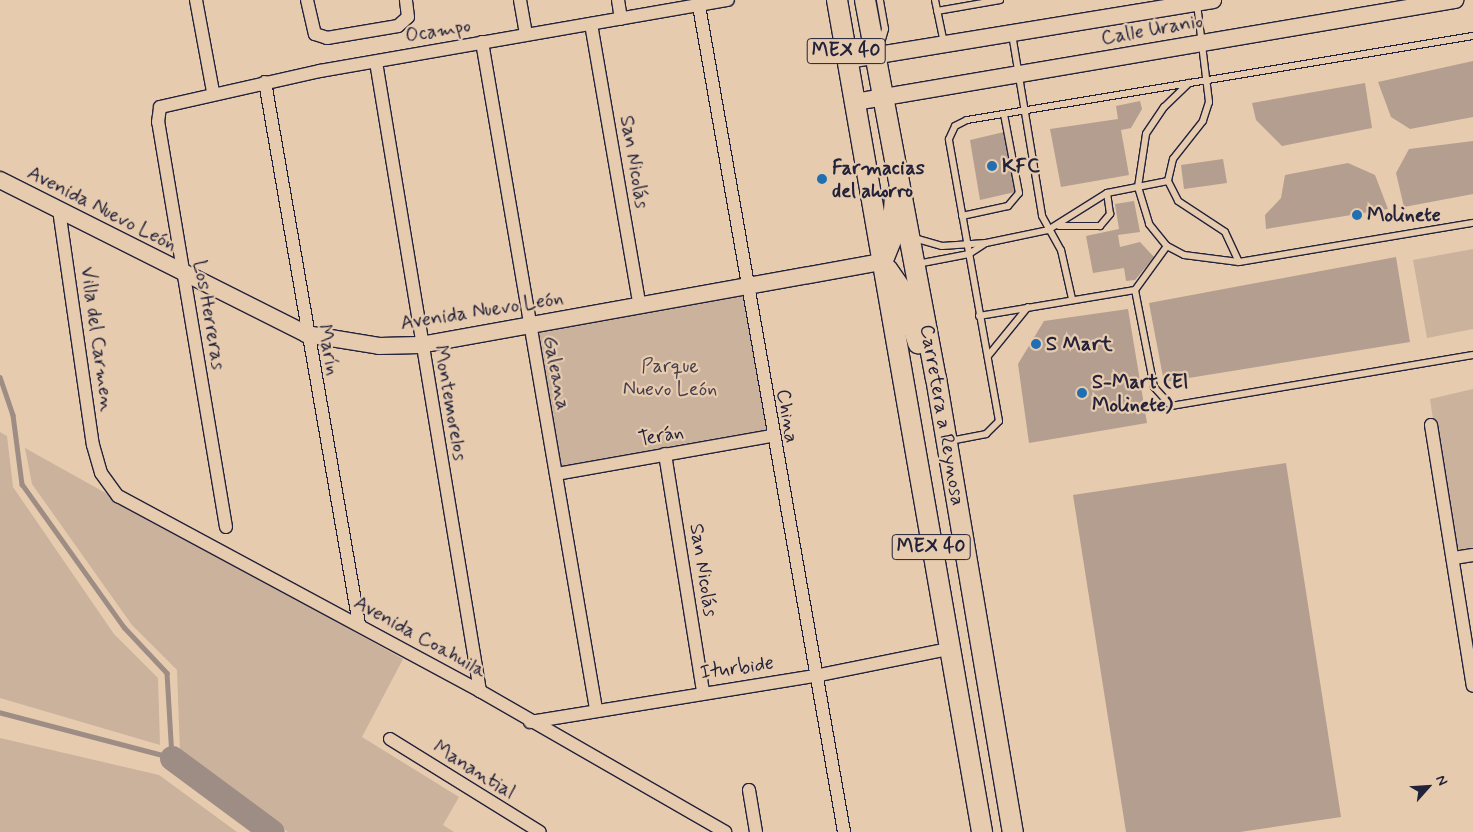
<!DOCTYPE html>
<meta charset="utf-8">
<style>
body{margin:0}
#map{position:relative;width:1473px;height:832px;overflow:hidden;background:#e7cbae;font-family:Mynerve,sans-serif}
div>[style]{position:absolute}
[style*='--x']{left:calc(var(--x)*1px);top:calc(var(--y)*1px);width:calc(var(--w)*1px);rotate:calc(var(--a)*1deg)}
.green>*{inset:0;background:#cab29d}
.stream>*{height:4.5px;margin:-2.25px;padding:0 2.25px;transform-origin:2.25px;border-radius:2.25px;background:#9e8d84}
.river>*{height:25px;margin:-12.5px;padding:0 12.5px;transform-origin:12.5px;border-radius:12.5px;background:#9e8d84}
.building>*{inset:0;background:#b49e90}
.roads{filter:drop-shadow(1px 0 #22223b) drop-shadow(-1px 0 #22223b) drop-shadow(0 1px #22223b) drop-shadow(0 -1px #22223b)}
.service>*{height:6px;margin:-3px;padding:0 3px;transform-origin:3px;border-radius:3px;background:#e7cbae}
.minor>*{height:12px;margin:-6px;padding:0 6px;transform-origin:6px;border-radius:6px;background:#e7cbae}
.tertiary>*{height:16px;margin:-8px;padding:0 8px;transform-origin:8px;border-radius:8px;background:#e7cbae}
.primary>*{height:20px;margin:-10px;padding:0 10px;transform-origin:10px;border-radius:10px;background:#e7cbae}
.dots>*{width:14px;height:14px;translate:-50% -50%;box-sizing:border-box;border:2px solid #e7cbae;border-radius:50%}
span{translate:-50% -50%;white-space:nowrap;text-align:center;line-height:1.15;-webkit-text-stroke:4.5px #e7cbae;paint-order:stroke}
.shield-label span{padding:1px 4px;background:#e7cbae;border:1px solid;border-radius:4px;-webkit-text-stroke-width:0}
.shield-label{font-size:19px;color:#22223b;font-weight:700}
.street-label{font-size:20px;color:#22223b}
.poi-label{font-size:20px;color:#22223b;font-weight:700}
.left{translate:0 -50%;text-align:left}
.park-label{font-size:20px;color:#443f4f}
.north{position:absolute;left:1403px;top:762px;width:50px;height:50px;-webkit-text-stroke:4px #e7cbae;paint-order:stroke;rotate:64deg;font-size:14px;font-weight:700;line-height:20px;text-align:center;color:#22223b}
.north::after{content:'';display:block;margin:auto;width:18px;height:22px;background:#22223b;clip-path:polygon(50% 0,100% 100%,50% 72%,0 100%)}
</style>
<div id="map">
<div class="green">
<div style="clip-path:polygon(1473px 249px,1473px 329px,1427px 338px,1413px 260px)"></div>
<div style="clip-path:polygon(747px 286px,772px 436px,556px 474px,528px 327px)"></div>
<div style="clip-path:polygon(1473px 389px,1473px 555px,1454px 558px,1430px 399px)"></div>
<div style="clip-path:polygon(0 432px,7px 436px,13px 487px,114px 634px,158px 678px,160px 745px,0 698px)"></div>
<div style="clip-path:polygon(25px 448px,403px 659px,362px 737px,459px 797px,443px 825px,454px 832px,288px 832px,180px 752px,177px 670px,132px 625px,32px 484px)"></div>
<div style="clip-path:polygon(0 738px,159px 775px,237px 832px,0 832px)"></div>
</div>
<div class="stream">
<div style="--x:0;--y:377;--w:40;--a:71.1"></div>
<div style="--x:13;--y:415;--w:70;--a:82.6"></div>
<div style="--x:22;--y:484;--w:176;--a:54.5"></div>
<div style="--x:124;--y:627;--w:63;--a:46.9"></div>
<div style="--x:167;--y:673;--w:85;--a:86.6"></div>
<div style="--x:172;--y:758;--w:178;--a:-165.3"></div>
</div>
<div class="river">
<div style="--x:172;--y:758;--w:124;--a:36.5"></div>
</div>
<div class="building">
<div style="clip-path:polygon(1473px 61px,1473px 117px,1410px 129px,1391px 117px,1378px 82px)"></div>
<div style="clip-path:polygon(1365px 83px,1372px 128px,1282px 146px,1256px 120px,1252px 103px)"></div>
<div style="clip-path:polygon(1140px 101px,1142px 109px,1131px 128px,1121px 130px,1129px 175px,1061px 187px,1050px 129px,1118px 119px,1116px 106px)"></div>
<div style="clip-path:polygon(1004px 132px,1015px 192px,980px 200px,970px 140px)"></div>
<div style="clip-path:polygon(1473px 141px,1473px 194px,1404px 207px,1396px 173px,1409px 149px)"></div>
<div style="clip-path:polygon(1223px 159px,1227px 183px,1184px 189px,1181px 165px)"></div>
<div style="clip-path:polygon(1348px 163px,1375px 175px,1388px 209px,1266px 229px,1265px 215px,1281px 198px,1285px 175px)"></div>
<div style="clip-path:polygon(1134px 201px,1140px 232px,1118px 235px,1120px 247px,1140px 242px,1154px 257px,1135px 280px,1126px 281px,1124px 268px,1093px 273px,1086px 236px,1119px 229px,1115px 204px)"></div>
<div style="clip-path:polygon(1396px 257px,1410px 342px,1164px 382px,1149px 303px)"></div>
<div style="clip-path:polygon(1128px 309px,1147px 423px,1029px 443px,1018px 364px,1044px 321px)"></div>
<div style="clip-path:polygon(1286px 463px,1341px 817px,1240px 832px,1126px 832px,1073px 495px)"></div>
</div>
<div class="roads">
<div class="service">
<div style="--x:935;--y:0;--w:44;--a:78.2"></div>
<div style="--x:1197;--y:4;--w:99;--a:83"></div>
<div style="--x:1209;--y:102;--w:20;--a:108"></div>
<div style="--x:1203;--y:121;--w:48;--a:128.3"></div>
<div style="--x:1173;--y:159;--w:23;--a:103"></div>
<div style="--x:1168;--y:181;--w:22;--a:63"></div>
<div style="--x:1178;--y:201;--w:56;--a:33.4"></div>
<div style="--x:1225;--y:232;--w:33;--a:65"></div>
<div style="--x:937;--y:11;--w:64;--a:-9.9"></div>
<div style="--x:1012;--y:34;--w:184;--a:80.6"></div>
<div style="--x:1042;--y:216;--w:39;--a:61"></div>
<div style="--x:1061;--y:250;--w:50;--a:77.3"></div>
<div style="--x:879;--y:50;--w:22;--a:-74"></div>
<div style="--x:885;--y:29;--w:29;--a:-100"></div>
<div style="--x:1189;--y:83;--w:35;--a:136"></div>
<div style="--x:1164;--y:107;--w:32;--a:124"></div>
<div style="--x:1146;--y:134;--w:54;--a:98.6"></div>
<div style="--x:1138;--y:187;--w:39;--a:73"></div>
<div style="--x:1149;--y:224;--w:28;--a:51"></div>
<div style="--x:1167;--y:246;--w:19;--a:28"></div>
<div style="--x:1184;--y:255;--w:55;--a:7.3"></div>
<div style="--x:1239;--y:262;--w:237;--a:-9.5"></div>
<div style="--x:962;--y:216;--w:47;--a:-12.3"></div>
<div style="--x:1008;--y:206;--w:17;--a:-50"></div>
<div style="--x:1019;--y:193;--w:80;--a:-100.8"></div>
<div style="--x:1059;--y:226;--w:41;--a:0"></div>
<div style="--x:1100;--y:226;--w:16;--a:-50"></div>
<div style="--x:1110;--y:214;--w:21;--a:-98"></div>
<div style="--x:914;--y:238;--w:29;--a:16"></div>
<div style="--x:942;--y:246;--w:44;--a:-3.9"></div>
<div style="--x:986;--y:243;--w:63;--a:-11.8"></div>
<div style="--x:1048;--y:230;--w:70;--a:-32.1"></div>
<div style="--x:1107;--y:193;--w:62;--a:-11.1"></div>
<div style="--x:1167;--y:246;--w:54;--a:126"></div>
<div style="--x:1135;--y:290;--w:99;--a:78.9"></div>
<div style="--x:1154;--y:387;--w:25;--a:48"></div>
<div style="--x:1171;--y:406;--w:306;--a:-9.6"></div>
<div style="--x:917;--y:264;--w:53;--a:-10.9"></div>
<div style="--x:969;--y:254;--w:20;--a:-33"></div>
<div style="--x:979;--y:316;--w:158;--a:-9.5"></div>
<div style="--x:988;--y:356;--w:63;--a:-50.8"></div>
<div style="--x:950;--y:441;--w:37;--a:-11"></div>
<div style="--x:986;--y:434;--w:18;--a:-45"></div>
<div style="--x:999;--y:421;--w:286;--a:-100.1"></div>
<div style="--x:949;--y:139;--w:14;--a:-65"></div>
<div style="--x:955;--y:126;--w:13;--a:-27"></div>
<div style="--x:967;--y:120;--w:513;--a:-9.43"></div>
</div>
<div class="minor">
<div style="--x:196;--y:0;--w:94;--a:79.5"></div>
<div style="--x:307;--y:0;--w:35;--a:77"></div>
<div style="--x:315;--y:34;--w:13;--a:18"></div>
<div style="--x:327;--y:38;--w:72;--a:-9.6"></div>
<div style="--x:398;--y:26;--w:13;--a:-42"></div>
<div style="--x:408;--y:17;--w:17;--a:-97"></div>
<div style="--x:520;--y:0;--w:35;--a:80"></div>
<div style="--x:618;--y:0;--w:19;--a:81"></div>
<div style="--x:699;--y:6;--w:839;--a:80.04"></div>
<div style="--x:591;--y:24;--w:287;--a:80.2"></div>
<div style="--x:482;--y:42;--w:677;--a:80.3"></div>
<div style="--x:376;--y:62;--w:638;--a:80.61"></div>
<div style="--x:265;--y:82;--w:550;--a:80.16"></div>
<div style="--x:59;--y:210;--w:237;--a:81.8"></div>
<div style="--x:93;--y:445;--w:29;--a:74"></div>
<div style="--x:101;--y:473;--w:29;--a:54"></div>
<div style="--x:118;--y:496;--w:411;--a:28.3"></div>
<div style="--x:480;--y:691;--w:283;--a:29.9"></div>
<div style="--x:1431;--y:425;--w:264;--a:80.9"></div>
<div style="--x:665;--y:454;--w:241;--a:80.9"></div>
<div style="--x:556;--y:474;--w:219;--a:-10"></div>
<div style="--x:226;--y:527;--w:411;--a:-99.5"></div>
<div style="--x:158;--y:122;--w:15;--a:-82"></div>
<div style="--x:160;--y:107;--w:164;--a:-12.7"></div>
<div style="--x:320;--y:71;--w:414;--a:-9.9"></div>
<div style="--x:1454;--y:558;--w:19;--a:-9"></div>
<div style="--x:530;--y:722;--w:289;--a:-9.2"></div>
<div style="--x:815;--y:676;--w:137;--a:-11.4"></div>
<div style="--x:390;--y:739;--w:176;--a:31.8"></div>
<div style="--x:749;--y:790;--w:43;--a:80.5"></div>
</div>
<div class="tertiary">
<div style="--x:848;--y:60;--w:370;--a:-9.3"></div>
<div style="--x:855;--y:102;--w:609;--a:-9.65"></div>
<div style="--x:0;--y:180;--w:343;--a:26.7"></div>
<div style="--x:306;--y:334;--w:74;--a:9.3"></div>
<div style="--x:379;--y:346;--w:41;--a:-1.4"></div>
<div style="--x:420;--y:345;--w:469;--a:-10.2"></div>
</div>
<div class="primary">
<div style="--x:837;--y:0;--w:845;--a:80.11"></div>
<div style="--x:865;--y:0;--w:385;--a:79.4"></div>
<div style="--x:936;--y:378;--w:460;--a:80.4"></div>
<div style="--x:883;--y:260;--w:24;--a:-68"></div>
<div style="--x:892;--y:238;--w:42;--a:-85.9"></div>
<div style="--x:887;--y:269;--w:24;--a:55"></div>
<div style="--x:901;--y:289;--w:57;--a:72.5"></div>
</div>
</div>
<div class="dots">
<div style="left:992px;top:166px;background:#1f6fb2"></div>
<div style="left:822px;top:179px;background:#1f6fb2"></div>
<div style="left:1357px;top:215px;background:#1f6fb2"></div>
<div style="left:1036px;top:344px;background:#1f6fb2"></div>
<div style="left:1082px;top:393px;background:#1f6fb2"></div>
</div>
<div class="shield-label">
<span style="left:846px;top:51px">MEX 40</span>
<span style="left:931px;top:547px">MEX 40</span>
</div>
<div class="street-label">
<span style="left:1152px;top:30px;rotate:-10deg">Calle Uranio</span>
<span style="left:438px;top:31px;rotate:-10deg">Ocampo</span>
<span style="left:634px;top:162px;rotate:80deg">San Nicolás</span>
<span style="left:102px;top:209px;rotate:27deg">Avenida Nuevo León</span>
<span style="left:482px;top:311px;rotate:-9deg">Avenida Nuevo León</span>
<span style="left:209px;top:315px;rotate:80deg">Los Herreras</span>
<span style="left:97px;top:339px;rotate:82deg">Villa del Carmen</span>
<span style="left:328px;top:350px;rotate:80deg">Marín</span>
<span style="left:556px;top:373px;rotate:79deg">Galeana</span>
<span style="left:450px;top:403px;rotate:80deg">Montemorelos</span>
<span style="left:942px;top:415px;rotate:80deg">Carretera a Reynosa</span>
<span style="left:787px;top:416px;rotate:80deg">China</span>
<span style="left:661px;top:436px;rotate:-10deg">Terán</span>
<span style="left:703px;top:570px;rotate:81deg">San Nicolás</span>
<span style="left:420px;top:637px;rotate:29deg">Avenida Coahuila</span>
<span style="left:737px;top:668px;rotate:-8deg">Iturbide</span>
<span style="left:474px;top:770px;rotate:32deg">Manantial</span>
</div>
<div class="poi-label">
<span class="left" style="left:1002px;top:166px">KFC</span>
<span class="left" style="left:832px;top:180px">Farmacias<br>del ahorro</span>
<span class="left" style="left:1367px;top:215px">Molinete</span>
<span class="left" style="left:1046px;top:344px">S Mart</span>
<span class="left" style="left:1092px;top:394px">S-Mart (El<br>Molinete)</span>
</div>
<div class="park-label">
<span style="left:670px;top:378px">Parque<br>Nuevo León</span>
</div>
<div class="north">N</div>
</div>
